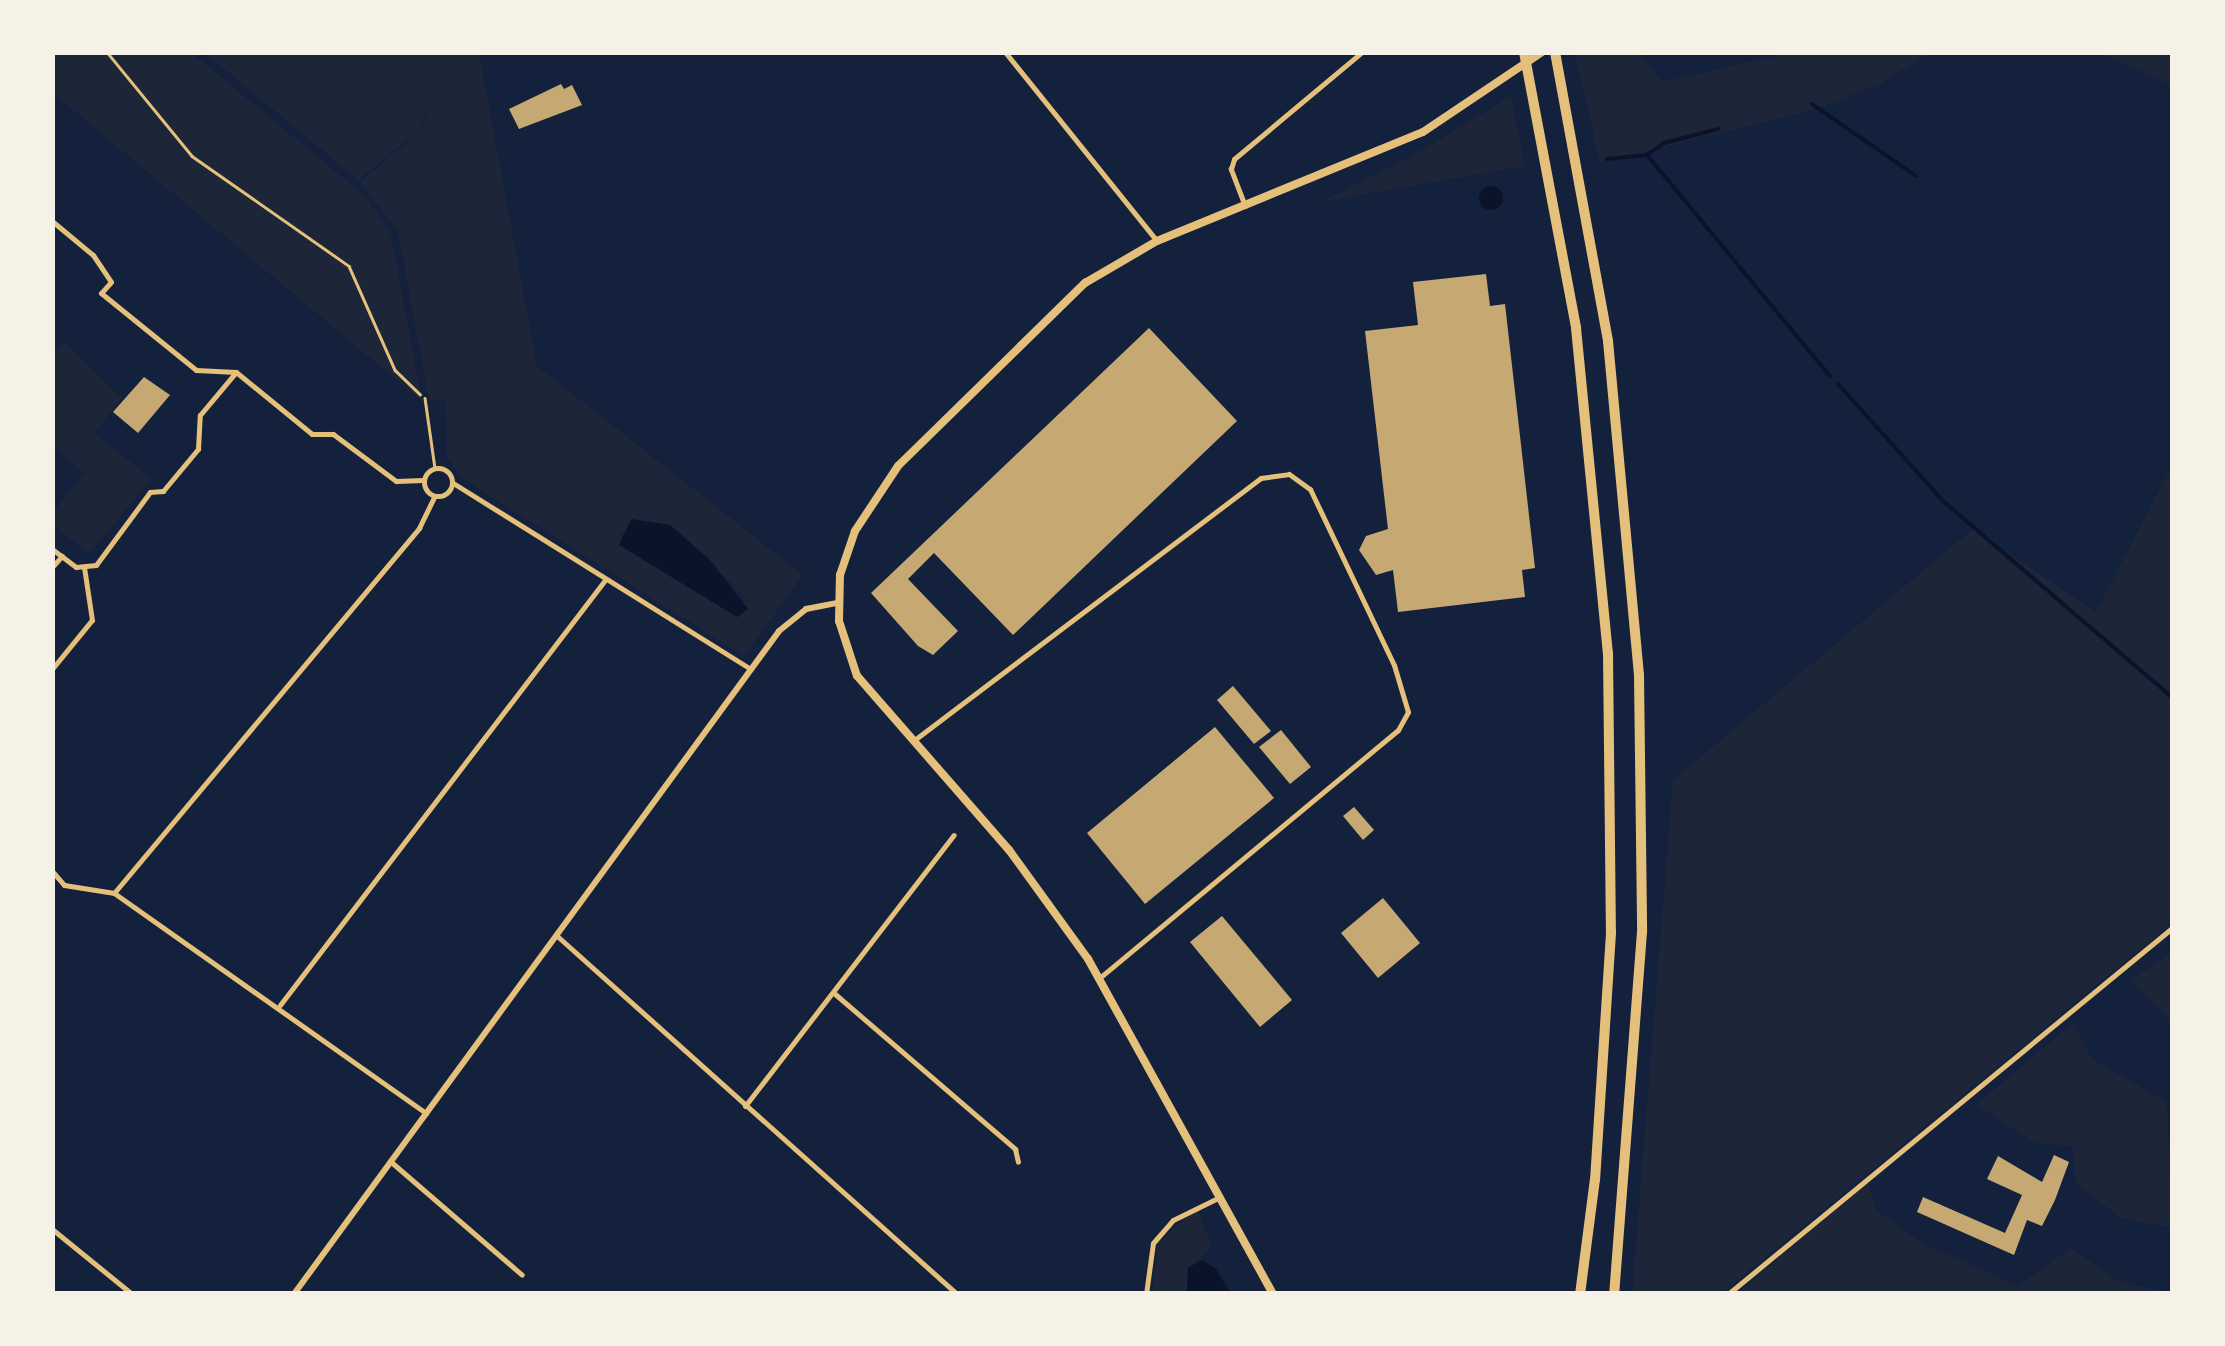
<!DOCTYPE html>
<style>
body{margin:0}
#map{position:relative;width:2225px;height:1346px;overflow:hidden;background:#14213d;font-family:Rubik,sans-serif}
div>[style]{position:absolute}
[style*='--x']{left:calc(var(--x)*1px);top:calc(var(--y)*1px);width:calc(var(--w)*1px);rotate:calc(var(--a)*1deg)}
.green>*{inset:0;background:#1d2539}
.water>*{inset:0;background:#0b132b}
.round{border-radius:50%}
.stream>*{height:4px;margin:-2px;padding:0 2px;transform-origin:2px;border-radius:2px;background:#0b132b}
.building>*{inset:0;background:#c6a872}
.path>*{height:2.5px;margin:-1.25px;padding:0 1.25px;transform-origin:1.25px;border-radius:1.25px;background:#e5c07b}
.service>*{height:2.5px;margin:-1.25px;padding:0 1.25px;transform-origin:1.25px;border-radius:1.25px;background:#e5c07b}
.minor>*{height:5px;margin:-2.5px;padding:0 2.5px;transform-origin:2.5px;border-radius:2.5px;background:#e5c07b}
.minor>.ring{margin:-2.5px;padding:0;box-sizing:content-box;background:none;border:5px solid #e5c07b;border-radius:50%}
.tertiary>*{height:6px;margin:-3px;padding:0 3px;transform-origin:3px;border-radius:3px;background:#e5c07b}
.secondary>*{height:8px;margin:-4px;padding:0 4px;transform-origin:4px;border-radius:4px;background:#e5c07b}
.motorway>*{height:10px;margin:-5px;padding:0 5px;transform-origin:5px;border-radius:5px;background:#e5c07b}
span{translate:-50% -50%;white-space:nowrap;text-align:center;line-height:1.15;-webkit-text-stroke:8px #f6f1e7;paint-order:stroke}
.frame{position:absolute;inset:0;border:55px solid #f6f1e7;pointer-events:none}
</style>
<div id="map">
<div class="green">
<div style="clip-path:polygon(52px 53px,192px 53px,366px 197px,391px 234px,422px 401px,53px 93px)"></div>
<div style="clip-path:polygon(evenodd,205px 53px,479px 53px,537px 366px,803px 575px,744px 656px,463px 479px,447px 457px,446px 401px,429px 400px,398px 231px,360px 182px,419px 132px,429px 111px,407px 80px,428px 111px,418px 131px,358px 180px,205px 53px,639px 523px,670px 525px,709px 559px,745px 598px,737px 617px,623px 546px,620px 534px,639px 523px)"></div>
<div style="clip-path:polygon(1575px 53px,1639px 53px,1662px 82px,1789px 53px,1929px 53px,1882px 83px,1819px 108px,1600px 163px)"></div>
<div style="clip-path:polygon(2100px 53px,2172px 53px,2172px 85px)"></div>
<div style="clip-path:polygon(1511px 96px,1525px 166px,1321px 202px,1426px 148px)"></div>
<div style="clip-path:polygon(64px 341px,122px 398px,94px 433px,152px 479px,89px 553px,53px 525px,53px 512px,85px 473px,53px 447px,53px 355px)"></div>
<div style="clip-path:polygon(2172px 466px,2172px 923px,1722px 1293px,1632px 1294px,1673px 780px,1973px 529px,2096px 612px)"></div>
<div style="clip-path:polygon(2172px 952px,2172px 1021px,2131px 980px)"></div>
<div style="clip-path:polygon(2074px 1022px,2092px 1059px,2167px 1102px,2172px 1228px,2121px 1218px,2076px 1183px,2072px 1146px,2035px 1143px,1976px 1105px)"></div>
<div style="clip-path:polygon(1868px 1181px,1875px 1209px,1922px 1243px,2018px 1286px,2071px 1248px,2117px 1281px,2172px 1294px,1737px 1294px)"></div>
<div style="clip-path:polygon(1197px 1208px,1212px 1248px,1188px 1268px,1187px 1293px,1153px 1294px,1158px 1243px)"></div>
</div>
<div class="water">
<div class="round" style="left:1479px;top:186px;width:24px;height:24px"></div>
<div style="clip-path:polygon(631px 519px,670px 525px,709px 559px,748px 609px,737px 617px,619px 545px)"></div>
<div style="clip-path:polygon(1202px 1260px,1216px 1269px,1231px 1293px,1187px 1293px,1188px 1268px)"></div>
</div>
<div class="stream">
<div style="--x:1812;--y:104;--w:126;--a:34.7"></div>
<div style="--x:1647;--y:155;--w:21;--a:-35"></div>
<div style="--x:1664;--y:143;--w:56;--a:-14.5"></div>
<div style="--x:1607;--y:159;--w:40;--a:-5.7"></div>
<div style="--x:1647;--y:155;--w:287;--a:50.4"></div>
<div style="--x:1838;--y:384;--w:157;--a:48.1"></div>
<div style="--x:1943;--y:501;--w:301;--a:40.6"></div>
</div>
<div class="building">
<div style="clip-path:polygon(561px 84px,564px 89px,572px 85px,582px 105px,519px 129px,509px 109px)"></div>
<div style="clip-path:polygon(1486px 274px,1490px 306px,1505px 304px,1535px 568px,1522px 570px,1525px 597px,1398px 612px,1393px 570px,1376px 575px,1359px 550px,1366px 536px,1388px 529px,1365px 331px,1418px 325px,1413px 282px)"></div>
<div style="clip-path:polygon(1149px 328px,1237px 421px,1013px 635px,934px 553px,908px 579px,958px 631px,933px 655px,918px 646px,871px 593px)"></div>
<div style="clip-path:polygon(144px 377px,170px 395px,138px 433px,113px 412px)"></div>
<div style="clip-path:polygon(1233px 686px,1271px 731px,1254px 744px,1217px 700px)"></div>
<div style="clip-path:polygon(1215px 727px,1274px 798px,1145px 904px,1087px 833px)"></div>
<div style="clip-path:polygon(1281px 730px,1311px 767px,1290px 784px,1259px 747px)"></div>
<div style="clip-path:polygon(1354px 807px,1374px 830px,1363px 840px,1343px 816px)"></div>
<div style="clip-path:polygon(1383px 898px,1420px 943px,1378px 978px,1341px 933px)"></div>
<div style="clip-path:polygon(1222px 916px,1292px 1000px,1260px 1027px,1190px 942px)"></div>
<div style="clip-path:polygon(2054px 1155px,2069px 1162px,2055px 1200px,2042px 1226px,2027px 1220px,2014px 1255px,1917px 1212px,1923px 1197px,2005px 1233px,2022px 1195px,1987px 1179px,1998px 1156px,2042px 1182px)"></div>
</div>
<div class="path">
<div style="--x:107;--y:52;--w:134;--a:50.7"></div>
<div style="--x:192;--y:156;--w:192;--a:35"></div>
<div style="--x:349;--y:266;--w:114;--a:66.1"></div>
<div style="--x:395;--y:370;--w:35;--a:44"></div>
</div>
<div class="service">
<div style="--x:425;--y:398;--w:71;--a:81.9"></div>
</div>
<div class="minor">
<div style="--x:1005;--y:52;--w:243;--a:51.2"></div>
<div style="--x:1245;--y:206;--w:40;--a:-111"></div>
<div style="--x:1231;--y:169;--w:10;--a:-73"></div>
<div style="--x:1234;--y:159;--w:167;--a:-39.9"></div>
<div style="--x:52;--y:221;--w:53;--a:39.7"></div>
<div style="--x:93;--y:255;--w:32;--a:56"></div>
<div style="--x:111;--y:282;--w:15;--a:132"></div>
<div style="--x:101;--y:293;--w:122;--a:39"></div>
<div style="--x:196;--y:370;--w:40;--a:2.9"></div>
<div style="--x:236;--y:372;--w:98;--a:39.2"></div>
<div style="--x:312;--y:434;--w:21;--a:0"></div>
<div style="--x:333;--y:434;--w:79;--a:36.7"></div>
<div style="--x:396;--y:481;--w:27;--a:-2"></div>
<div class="ring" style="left:424px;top:468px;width:23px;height:23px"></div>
<div style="--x:453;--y:483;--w:351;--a:32"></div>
<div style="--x:52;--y:549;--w:30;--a:37"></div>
<div style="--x:76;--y:567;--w:20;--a:-6"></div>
<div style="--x:96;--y:565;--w:91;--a:-53.5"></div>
<div style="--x:150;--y:492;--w:13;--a:-4"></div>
<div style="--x:163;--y:491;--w:55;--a:-50.2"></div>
<div style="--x:198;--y:449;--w:34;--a:-87"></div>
<div style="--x:200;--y:415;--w:56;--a:-50.1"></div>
<div style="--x:52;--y:567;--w:15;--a:-48"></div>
<div style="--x:52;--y:669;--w:63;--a:-50.8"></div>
<div style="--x:92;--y:620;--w:54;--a:-98.6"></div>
<div style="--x:913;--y:741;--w:436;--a:-37.1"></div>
<div style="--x:1261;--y:478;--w:28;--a:-8"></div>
<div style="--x:1289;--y:474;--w:26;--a:36"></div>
<div style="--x:1310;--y:489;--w:195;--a:64.5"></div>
<div style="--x:1394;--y:665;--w:49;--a:73.4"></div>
<div style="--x:1408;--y:712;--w:21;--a:119"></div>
<div style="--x:1398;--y:730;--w:388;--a:140.3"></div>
<div style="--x:52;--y:871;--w:18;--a:49"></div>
<div style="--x:64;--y:885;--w:51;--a:9.1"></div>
<div style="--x:114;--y:893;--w:382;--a:35.2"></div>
<div style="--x:114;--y:893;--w:476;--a:-50.1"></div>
<div style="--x:419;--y:528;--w:34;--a:-64"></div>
<div style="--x:556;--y:935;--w:538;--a:41.84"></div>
<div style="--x:835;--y:994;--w:238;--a:40.7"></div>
<div style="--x:1015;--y:1149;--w:13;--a:77"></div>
<div style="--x:280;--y:1005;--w:535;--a:-52.59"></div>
<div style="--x:745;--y:1106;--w:342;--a:-52.4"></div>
<div style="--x:390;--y:1161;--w:174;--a:40.8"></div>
<div style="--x:52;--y:1229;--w:103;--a:39.1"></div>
<div style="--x:1146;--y:1294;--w:51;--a:-82.2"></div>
<div style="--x:1153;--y:1243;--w:30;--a:-49"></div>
<div style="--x:1173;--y:1220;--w:50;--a:-26.1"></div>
<div style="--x:1728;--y:1294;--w:575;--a:-39.5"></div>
</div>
<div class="tertiary">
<div style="--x:294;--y:1294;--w:821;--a:-53.81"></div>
<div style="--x:779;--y:631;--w:35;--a:-39"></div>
<div style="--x:806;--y:609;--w:32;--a:-11"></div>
</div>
<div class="secondary">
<div style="--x:1273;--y:1294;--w:383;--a:-118.9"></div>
<div style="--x:1088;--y:959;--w:135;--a:-125.9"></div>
<div style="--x:1009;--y:850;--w:231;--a:-131.1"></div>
<div style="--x:857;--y:676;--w:58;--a:-108.1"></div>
<div style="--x:839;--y:621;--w:46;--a:-88.8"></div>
<div style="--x:840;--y:575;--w:46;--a:-71.2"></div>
<div style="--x:855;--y:531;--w:78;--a:-56.5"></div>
<div style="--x:898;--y:466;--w:262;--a:-44.4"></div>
<div style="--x:1085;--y:283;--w:83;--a:-30.3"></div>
<div style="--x:1157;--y:241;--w:287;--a:-22.3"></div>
<div style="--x:1423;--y:132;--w:143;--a:-33.9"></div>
</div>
<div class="motorway">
<div style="--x:1524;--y:52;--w:281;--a:79.3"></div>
<div style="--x:1576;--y:328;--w:327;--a:84.4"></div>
<div style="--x:1608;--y:653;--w:280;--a:89.4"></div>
<div style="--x:1611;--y:933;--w:247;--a:93.7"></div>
<div style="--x:1595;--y:1179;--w:116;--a:97.4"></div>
<div style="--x:1555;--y:52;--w:294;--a:79.6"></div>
<div style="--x:1608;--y:341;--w:335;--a:84.7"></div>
<div style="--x:1639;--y:675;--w:257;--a:89.3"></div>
<div style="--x:1642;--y:932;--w:363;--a:94.4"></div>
</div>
<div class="frame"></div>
</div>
